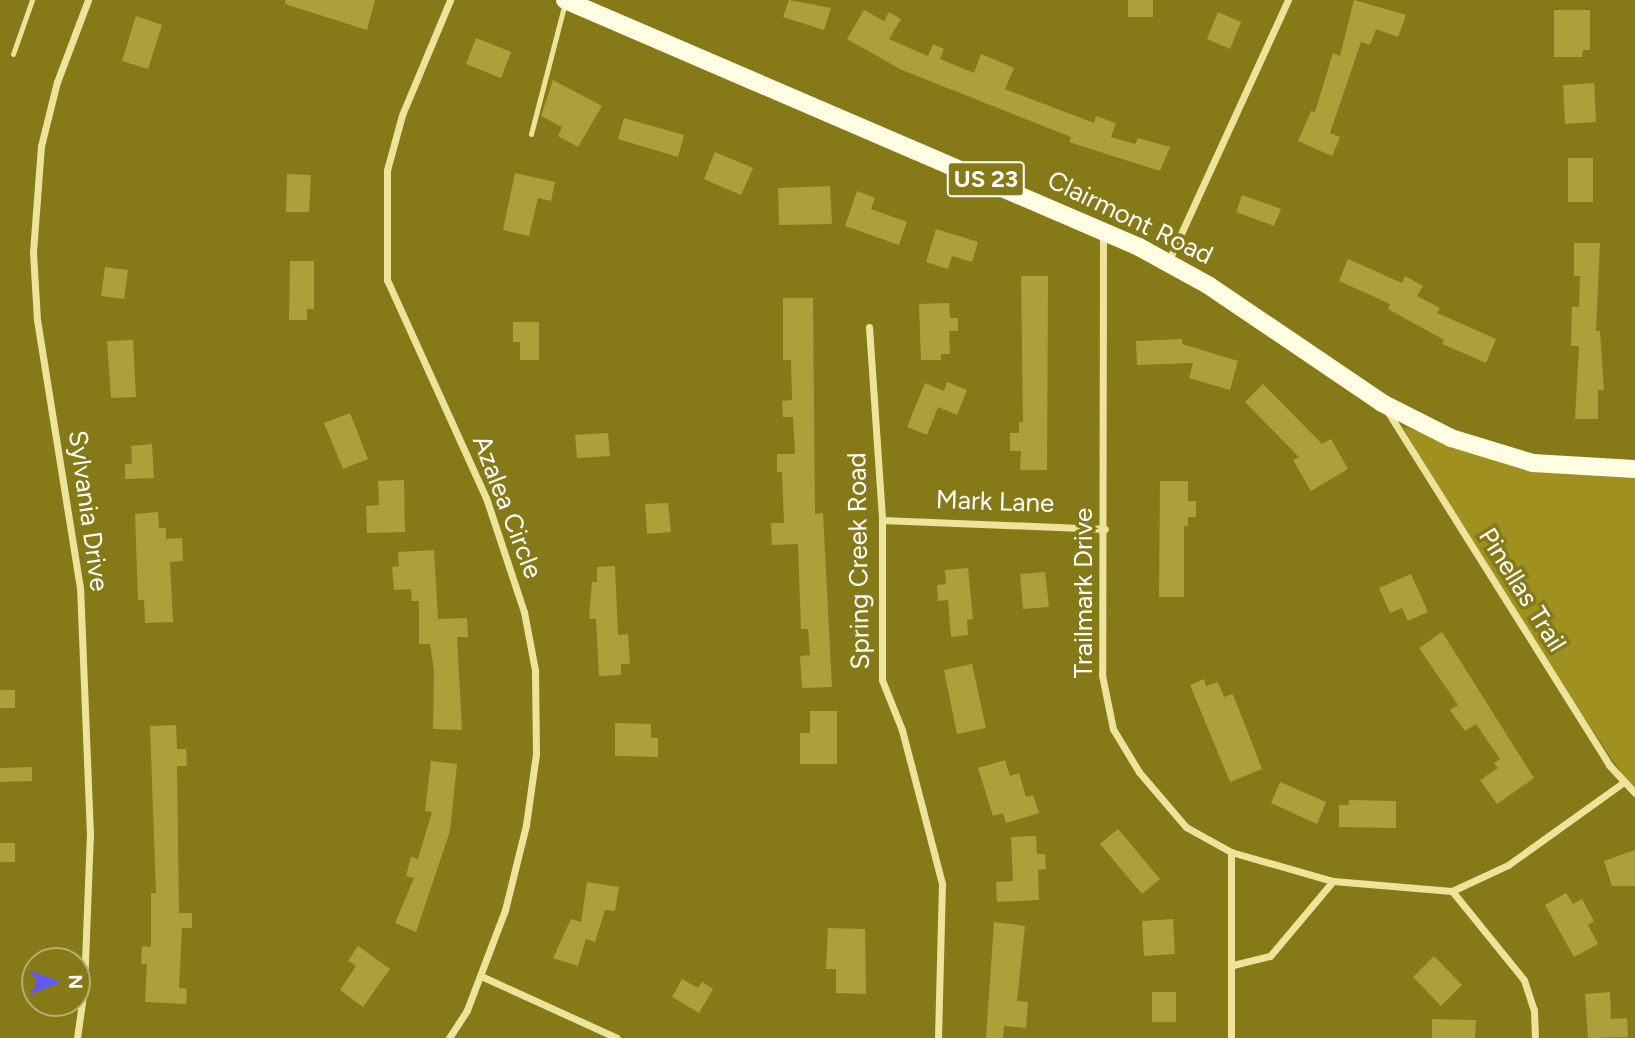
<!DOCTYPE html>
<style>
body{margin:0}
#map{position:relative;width:1635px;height:1038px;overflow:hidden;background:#857a17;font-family:Figtree,sans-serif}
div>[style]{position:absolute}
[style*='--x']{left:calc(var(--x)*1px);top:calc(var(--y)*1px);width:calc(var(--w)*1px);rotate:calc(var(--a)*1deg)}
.green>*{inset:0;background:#9f901f}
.building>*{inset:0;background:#ada03b}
.lane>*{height:5px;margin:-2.5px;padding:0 2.5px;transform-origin:2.5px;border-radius:2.5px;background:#ede49c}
.street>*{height:7px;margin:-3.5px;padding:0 3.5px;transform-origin:3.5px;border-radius:3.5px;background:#ede49c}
.primary>*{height:18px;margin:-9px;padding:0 9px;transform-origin:9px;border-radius:9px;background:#fffde2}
span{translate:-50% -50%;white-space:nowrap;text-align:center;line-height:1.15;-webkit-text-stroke:7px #857a17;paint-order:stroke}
.shield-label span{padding:2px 5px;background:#857a17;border:2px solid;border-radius:5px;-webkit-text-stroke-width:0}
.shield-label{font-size:24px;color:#fff;font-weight:700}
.street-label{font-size:26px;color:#fff}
.north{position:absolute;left:21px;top:947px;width:70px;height:70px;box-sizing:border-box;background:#857a17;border:2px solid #b6af74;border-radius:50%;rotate:89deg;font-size:19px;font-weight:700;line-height:28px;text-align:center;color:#fff}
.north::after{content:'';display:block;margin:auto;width:24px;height:32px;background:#6058ff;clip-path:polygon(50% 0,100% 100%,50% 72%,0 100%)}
</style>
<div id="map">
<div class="green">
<div style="clip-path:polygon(1403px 427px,1554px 466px,1635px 469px,1635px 793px,1475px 556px)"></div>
</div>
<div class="building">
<div style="clip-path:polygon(285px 0,375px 0,367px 30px,285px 4px)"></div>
<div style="clip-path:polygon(789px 0,831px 8px,824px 30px,783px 17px)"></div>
<div style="clip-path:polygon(1128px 0,1153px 0,1153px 17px,1128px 17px)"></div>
<div style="clip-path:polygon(1354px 0,1406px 15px,1398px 37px,1376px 29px,1370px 45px,1361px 42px,1330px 133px,1340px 137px,1332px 156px,1298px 141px,1311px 111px,1315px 112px,1333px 53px,1340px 56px)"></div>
<div style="clip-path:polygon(864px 10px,884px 21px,889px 12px,901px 19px,889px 39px,928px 56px,933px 44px,944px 49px,940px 59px,974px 73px,981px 54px,1014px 68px,1005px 89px,1094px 123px,1096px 116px,1116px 123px,1111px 137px,1135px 144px,1138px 138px,1170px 147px,1160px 171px,1069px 142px,1071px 137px,902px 70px,847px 39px)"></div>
<div style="clip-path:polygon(1554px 10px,1590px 10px,1590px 50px,1583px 50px,1582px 57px,1554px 57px)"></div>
<div style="clip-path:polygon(1218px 12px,1241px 22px,1230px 49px,1207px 39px)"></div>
<div style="clip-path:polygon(136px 16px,162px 25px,148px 69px,122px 61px)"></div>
<div style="clip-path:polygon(476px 38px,511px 52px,501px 78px,466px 64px)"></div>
<div style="clip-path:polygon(553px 80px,602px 106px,578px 147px,558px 136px,562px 127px,541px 116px)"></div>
<div style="clip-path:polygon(1594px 83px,1596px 122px,1565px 124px,1563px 85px)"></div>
<div style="clip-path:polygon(624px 118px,684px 135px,678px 157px,618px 139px)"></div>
<div style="clip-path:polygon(715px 152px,753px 168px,741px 195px,704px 179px)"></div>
<div style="clip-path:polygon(1568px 158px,1593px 158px,1593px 202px,1568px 202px)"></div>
<div style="clip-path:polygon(515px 173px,555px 182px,551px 201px,538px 198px,529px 236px,503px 230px)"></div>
<div style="clip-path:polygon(287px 174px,311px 175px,309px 212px,286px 212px)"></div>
<div style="clip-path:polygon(830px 186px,832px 224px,779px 225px,778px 188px)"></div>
<div style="clip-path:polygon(857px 191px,875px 198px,871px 209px,907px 222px,899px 245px,845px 226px)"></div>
<div style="clip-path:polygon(1242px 195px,1281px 209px,1274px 226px,1236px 212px)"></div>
<div style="clip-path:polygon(936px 229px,978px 242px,972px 262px,952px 256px,948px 269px,926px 262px)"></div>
<div style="clip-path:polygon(1574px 243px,1600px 243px,1596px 331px,1600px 331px,1604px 390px,1598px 390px,1598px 419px,1575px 419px,1579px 346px,1571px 346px,1572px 307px,1579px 307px,1580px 276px,1574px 276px)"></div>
<div style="clip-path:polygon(1348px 259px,1402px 283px,1405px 276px,1423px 286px,1417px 296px,1440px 308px,1437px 313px,1496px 339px,1486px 363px,1442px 344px,1444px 340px,1388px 309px,1390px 304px,1339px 281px)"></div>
<div style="clip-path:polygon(290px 261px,314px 261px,314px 309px,307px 309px,307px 320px,289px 320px)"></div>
<div style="clip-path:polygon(105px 267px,128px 270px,124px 299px,101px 296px)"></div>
<div style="clip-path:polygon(1021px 276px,1048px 276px,1047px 470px,1020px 470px,1021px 451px,1010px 451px,1010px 433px,1019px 433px,1019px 422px,1023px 422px)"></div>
<div style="clip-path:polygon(783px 298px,813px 298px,815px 514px,823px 513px,832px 687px,802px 688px,800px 656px,810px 655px,808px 629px,801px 629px,798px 544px,772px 545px,771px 523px,784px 523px,782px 472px,777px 472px,777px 454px,795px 454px,793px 417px,783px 417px,782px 401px,792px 400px,791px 360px,783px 360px)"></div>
<div style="clip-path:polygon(949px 303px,950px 318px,958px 318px,958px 331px,949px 331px,950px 354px,941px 354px,941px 360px,921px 360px,919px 304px)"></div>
<div style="clip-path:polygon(513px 322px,539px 322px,539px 360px,520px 360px,520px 342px,513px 342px)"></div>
<div style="clip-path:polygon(1182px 339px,1182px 344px,1238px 361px,1230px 390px,1189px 378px,1193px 363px,1137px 365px,1136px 341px)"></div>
<div style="clip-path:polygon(133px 340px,136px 397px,111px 398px,107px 341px)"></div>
<div style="clip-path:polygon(947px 382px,967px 390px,957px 415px,938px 407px,927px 435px,907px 427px,925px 383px,944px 391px)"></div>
<div style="clip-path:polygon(1263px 384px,1322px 444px,1331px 439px,1348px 469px,1311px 491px,1293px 460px,1299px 457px,1245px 402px)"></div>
<div style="clip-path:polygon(350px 413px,368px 459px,343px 469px,324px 423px)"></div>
<div style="clip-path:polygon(608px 433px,610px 456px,577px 458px,575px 435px)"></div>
<div style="clip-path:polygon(152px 444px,154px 478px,125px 479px,125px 464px,132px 464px,131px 446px)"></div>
<div style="clip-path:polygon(404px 480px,405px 532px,367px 533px,366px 506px,379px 505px,378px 481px)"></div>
<div style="clip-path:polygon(1160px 481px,1188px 481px,1188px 501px,1196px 501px,1196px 517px,1188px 517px,1188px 526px,1184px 526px,1184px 597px,1159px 597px)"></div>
<div style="clip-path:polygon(668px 503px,671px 532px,647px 534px,645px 504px)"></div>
<div style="clip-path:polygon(158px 512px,159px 528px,166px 528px,166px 539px,182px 538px,183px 561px,170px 562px,173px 622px,145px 623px,144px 600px,138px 600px,135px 514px)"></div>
<div style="clip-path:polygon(434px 550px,438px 619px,467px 618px,468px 637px,457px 637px,462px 730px,433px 729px,434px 671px,430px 644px,419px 644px,419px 601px,412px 601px,411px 589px,394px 590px,392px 567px,399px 566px,398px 552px)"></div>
<div style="clip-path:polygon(615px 566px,618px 635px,628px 634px,630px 664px,621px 664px,621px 675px,599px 676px,596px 619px,589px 619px,592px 582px,597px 582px,597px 567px)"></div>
<div style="clip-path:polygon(968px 568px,973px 619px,967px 620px,968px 635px,951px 637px,948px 600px,938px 601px,937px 585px,946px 584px,945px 570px)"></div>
<div style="clip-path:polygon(1045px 572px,1049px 607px,1023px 609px,1020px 574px)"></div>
<div style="clip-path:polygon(1411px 574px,1428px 612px,1408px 621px,1402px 608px,1390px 613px,1379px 588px)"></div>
<div style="clip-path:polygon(1442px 632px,1534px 778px,1497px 804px,1480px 780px,1498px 768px,1494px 763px,1500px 759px,1476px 724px,1465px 731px,1450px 710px,1458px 705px,1419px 648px)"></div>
<div style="clip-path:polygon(972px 664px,986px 728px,957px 734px,944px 670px)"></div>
<div style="clip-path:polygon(1204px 679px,1206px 686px,1218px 682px,1224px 697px,1233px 694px,1262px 769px,1230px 782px,1190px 685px)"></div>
<div style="clip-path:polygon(0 690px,15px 690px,15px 708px,0 708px)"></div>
<div style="clip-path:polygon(810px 711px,837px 711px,837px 764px,800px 764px,800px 733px,810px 733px)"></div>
<div style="clip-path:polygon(615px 723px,651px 724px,651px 738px,658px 738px,658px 757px,615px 756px)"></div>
<div style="clip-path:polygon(176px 725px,177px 749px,186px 749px,187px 766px,177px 766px,179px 913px,192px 913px,192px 928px,182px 928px,179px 988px,187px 989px,186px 1004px,145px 1002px,147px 964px,141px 964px,142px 946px,151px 947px,151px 893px,156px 893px,150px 726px)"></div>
<div style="clip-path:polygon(1005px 760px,1010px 776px,1019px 773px,1026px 797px,1033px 795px,1039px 813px,1006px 823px,1003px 813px,993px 816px,978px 768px)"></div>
<div style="clip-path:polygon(431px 761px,457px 764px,450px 831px,416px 932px,395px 923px,414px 878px,406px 876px,411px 857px,418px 859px,432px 812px,425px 811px)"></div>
<div style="clip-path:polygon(32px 767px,32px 781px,0 782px,0 768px)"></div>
<div style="clip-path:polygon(1280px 782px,1326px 802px,1317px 824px,1271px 803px)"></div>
<div style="clip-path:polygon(1349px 800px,1396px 801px,1396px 828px,1339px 827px,1339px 805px,1349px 805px)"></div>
<div style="clip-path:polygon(1118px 829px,1160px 879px,1142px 894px,1100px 844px)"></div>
<div style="clip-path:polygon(1036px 836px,1037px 854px,1045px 854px,1046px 869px,1038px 870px,1039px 900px,997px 902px,996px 882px,1013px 881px,1011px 837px)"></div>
<div style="clip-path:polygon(0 843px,15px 843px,15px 862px,0 862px)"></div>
<div style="clip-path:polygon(1635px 850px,1635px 886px,1612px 886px,1604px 861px)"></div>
<div style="clip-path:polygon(587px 882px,619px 887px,615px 911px,605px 910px,595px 942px,586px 939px,578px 966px,553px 958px,571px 919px,581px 922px)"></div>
<div style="clip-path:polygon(1566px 893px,1573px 904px,1582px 899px,1594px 921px,1588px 925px,1598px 944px,1574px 957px,1545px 905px)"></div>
<div style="clip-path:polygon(1173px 919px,1175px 954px,1144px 956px,1142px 921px)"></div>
<div style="clip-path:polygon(994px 922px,1025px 926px,1017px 1001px,1028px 1002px,1026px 1028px,1004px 1026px,1003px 1038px,986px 1038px)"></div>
<div style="clip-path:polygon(828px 928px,865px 929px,866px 994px,836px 993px,836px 969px,826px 969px)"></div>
<div style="clip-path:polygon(358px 946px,390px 969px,363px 1007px,340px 990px,356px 966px,348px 961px)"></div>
<div style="clip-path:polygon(1434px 956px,1462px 985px,1441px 1006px,1413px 977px)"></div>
<div style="clip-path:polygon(682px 979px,698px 988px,702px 982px,713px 989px,699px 1013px,672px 997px)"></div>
<div style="clip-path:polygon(1152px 992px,1176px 992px,1176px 1022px,1152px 1022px)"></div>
<div style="clip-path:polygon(1610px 992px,1611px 1019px,1627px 1018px,1628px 1037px,1588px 1038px,1585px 994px)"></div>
<div style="clip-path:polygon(1432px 1019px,1476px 1020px,1475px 1038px,1432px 1038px)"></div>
</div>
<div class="lane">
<div style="--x:13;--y:54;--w:57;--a:-70.6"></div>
<div style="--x:531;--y:134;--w:135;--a:-75.5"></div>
</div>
<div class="street">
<div style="--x:1103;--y:234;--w:441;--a:90.1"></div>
<div style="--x:1102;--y:675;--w:55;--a:78.5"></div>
<div style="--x:1113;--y:729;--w:50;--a:58.8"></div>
<div style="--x:1139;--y:772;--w:72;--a:49.5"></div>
<div style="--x:1186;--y:827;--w:51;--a:29.1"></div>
<div style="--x:1231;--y:852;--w:106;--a:15.9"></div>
<div style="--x:1333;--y:881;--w:119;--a:4.8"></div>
<div style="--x:1452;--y:891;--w:62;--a:-24.9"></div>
<div style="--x:1508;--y:865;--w:143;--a:-35.6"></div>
<div style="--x:1168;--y:262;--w:288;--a:-65.4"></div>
<div style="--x:869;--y:327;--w:193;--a:86.1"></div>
<div style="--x:882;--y:520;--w:160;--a:90"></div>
<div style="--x:882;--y:680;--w:54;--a:68.2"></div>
<div style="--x:902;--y:730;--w:159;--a:75.4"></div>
<div style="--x:942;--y:884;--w:154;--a:91.5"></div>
<div style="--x:1386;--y:409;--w:420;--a:57.9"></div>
<div style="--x:1609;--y:765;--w:38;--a:47"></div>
<div style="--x:882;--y:520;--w:223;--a:2.3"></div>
<div style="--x:1452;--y:891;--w:114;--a:51"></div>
<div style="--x:1524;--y:980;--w:32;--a:72"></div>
<div style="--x:1534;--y:1010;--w:28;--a:88"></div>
<div style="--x:1233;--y:965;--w:38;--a:-14"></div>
<div style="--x:1270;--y:956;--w:98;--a:-50"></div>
<div style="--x:481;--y:976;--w:149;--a:24.5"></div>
<div style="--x:77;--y:1038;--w:50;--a:-82"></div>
<div style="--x:84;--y:988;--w:153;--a:-87.8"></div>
<div style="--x:90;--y:835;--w:247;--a:-92.3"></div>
<div style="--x:80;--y:588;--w:271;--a:-99.1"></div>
<div style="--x:37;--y:320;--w:68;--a:-93.4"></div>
<div style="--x:33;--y:252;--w:106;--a:-85.7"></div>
<div style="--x:41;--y:146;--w:66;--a:-76"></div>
<div style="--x:57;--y:82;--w:88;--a:-69.3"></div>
<div style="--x:449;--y:1038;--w:33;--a:-57"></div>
<div style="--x:467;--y:1010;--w:107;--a:-69.2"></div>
<div style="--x:505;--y:910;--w:88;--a:-76.1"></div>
<div style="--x:526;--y:825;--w:72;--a:-82"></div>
<div style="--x:536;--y:754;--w:84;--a:-90.7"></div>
<div style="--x:535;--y:670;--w:59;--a:-100.7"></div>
<div style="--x:524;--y:612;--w:120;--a:-108.4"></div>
<div style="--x:486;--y:498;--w:239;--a:-114.4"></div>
<div style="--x:387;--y:280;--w:110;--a:-90"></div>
<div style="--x:387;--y:170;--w:57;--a:-74.7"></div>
<div style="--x:402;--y:115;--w:125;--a:-67.3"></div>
<div style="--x:1231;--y:1038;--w:186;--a:-90"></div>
</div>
<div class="primary">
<div style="--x:565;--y:0;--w:625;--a:23.28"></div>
<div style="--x:1139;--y:247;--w:79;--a:28.8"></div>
<div style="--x:1208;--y:285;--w:210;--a:34.1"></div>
<div style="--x:1382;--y:403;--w:77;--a:26.9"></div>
<div style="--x:1451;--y:438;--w:86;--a:17"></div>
<div style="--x:1533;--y:463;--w:102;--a:3.4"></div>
</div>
<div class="shield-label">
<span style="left:986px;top:179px">US 23</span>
</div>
<div class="street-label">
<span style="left:1130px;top:218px;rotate:26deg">Clairmont Road</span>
<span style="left:995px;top:502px;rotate:2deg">Mark Lane</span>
<span style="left:507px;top:507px;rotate:69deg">Azalea Circle</span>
<span style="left:88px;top:511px;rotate:82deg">Sylvania Drive</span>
<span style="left:859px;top:561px;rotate:-91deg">Spring Creek Road</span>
<span style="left:1522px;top:590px;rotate:58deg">Pinellas Trail</span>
<span style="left:1084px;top:593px;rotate:-90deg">Trailmark Drive</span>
</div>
<div class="north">N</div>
</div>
